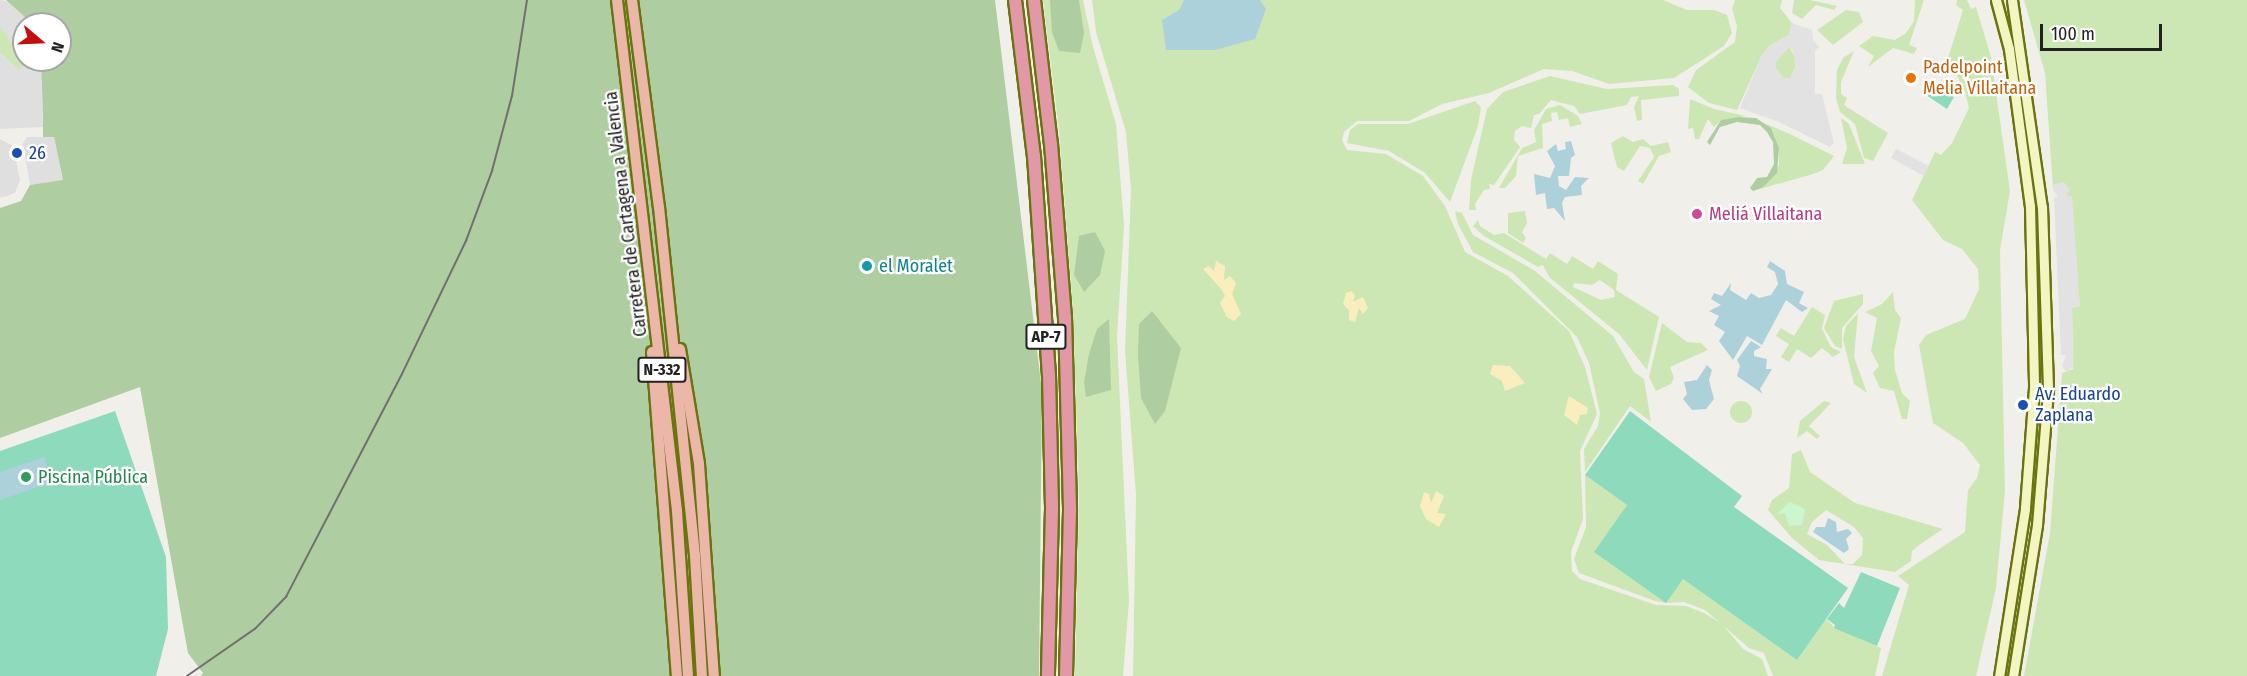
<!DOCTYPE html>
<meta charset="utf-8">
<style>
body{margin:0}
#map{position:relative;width:2247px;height:676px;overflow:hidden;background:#f1efe9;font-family:"Fira Sans Condensed",sans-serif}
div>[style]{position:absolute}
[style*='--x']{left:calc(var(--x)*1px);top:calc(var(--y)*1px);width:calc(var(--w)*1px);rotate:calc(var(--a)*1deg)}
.residential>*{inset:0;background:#e0dfdf}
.grass>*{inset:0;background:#cde7b4}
.round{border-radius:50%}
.forest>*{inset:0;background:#aecda1}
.sand>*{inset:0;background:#faeebe}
.park>*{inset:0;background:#cbf6ce}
.pitch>*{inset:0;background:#8edabc}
.parking>*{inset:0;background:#e2e2e2}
.water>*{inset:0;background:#add1db}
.roads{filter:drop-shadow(2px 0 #69740d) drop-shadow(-2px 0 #69740d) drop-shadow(0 2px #69740d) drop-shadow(0 -2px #69740d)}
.secondary>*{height:9px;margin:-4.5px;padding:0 4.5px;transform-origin:4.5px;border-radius:4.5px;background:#f3f6c3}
.trunk>*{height:10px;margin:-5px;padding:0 5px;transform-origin:5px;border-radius:5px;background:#ecb6a8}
.motorway>*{height:12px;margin:-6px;padding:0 6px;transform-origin:6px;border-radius:6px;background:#e298a6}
.tram>*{height:1.5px;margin:-0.75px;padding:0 0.75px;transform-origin:0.75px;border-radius:0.75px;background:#707070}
.dots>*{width:16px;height:16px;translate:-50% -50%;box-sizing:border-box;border:3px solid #fff;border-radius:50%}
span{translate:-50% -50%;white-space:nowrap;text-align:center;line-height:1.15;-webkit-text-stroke:4.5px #fff;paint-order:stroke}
.shield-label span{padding:2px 4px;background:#fff;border:2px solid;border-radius:4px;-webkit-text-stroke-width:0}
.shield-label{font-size:16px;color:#222;font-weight:700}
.food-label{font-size:18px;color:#c56008}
.left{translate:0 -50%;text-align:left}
.transit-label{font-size:18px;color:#164399}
.street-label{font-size:18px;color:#222}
.hotel-label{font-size:18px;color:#b23c85}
.culture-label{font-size:18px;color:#0d838f}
.leisure-label{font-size:18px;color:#27864d}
.north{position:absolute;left:12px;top:12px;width:60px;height:60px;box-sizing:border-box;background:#fff;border:2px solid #a7a7a7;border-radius:50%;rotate:109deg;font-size:16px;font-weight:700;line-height:24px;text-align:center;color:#222}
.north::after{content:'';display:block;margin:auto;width:21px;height:27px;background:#c50f0f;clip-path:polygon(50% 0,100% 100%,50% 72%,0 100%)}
.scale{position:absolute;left:2040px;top:24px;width:122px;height:27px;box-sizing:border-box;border:3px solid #222;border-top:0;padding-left:8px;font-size:18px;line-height:21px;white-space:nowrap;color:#222;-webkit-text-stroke:4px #fff;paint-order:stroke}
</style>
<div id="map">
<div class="residential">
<div style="clip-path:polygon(0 0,10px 2px,33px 24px,24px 24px,24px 60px,41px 60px,43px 127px,0 129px)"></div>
<div style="clip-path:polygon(27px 137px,54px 137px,63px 181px,30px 185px,23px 143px)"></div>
<div style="clip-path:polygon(0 139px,13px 146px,20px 180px,15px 193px,0 198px)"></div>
</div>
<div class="grass">
<div style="clip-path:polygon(1043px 0,1083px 0,1093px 47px,1116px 124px,1124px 225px,1117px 336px,1129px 601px,1123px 676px,1075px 676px,1079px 499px,1073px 308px,1059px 130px)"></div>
<div style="clip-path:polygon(1092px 0,1663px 0,1687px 10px,1714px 10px,1727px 15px,1732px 33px,1724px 46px,1674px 78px,1609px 84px,1572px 71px,1544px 69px,1489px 93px,1442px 104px,1409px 121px,1357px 121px,1344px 132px,1342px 140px,1347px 150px,1386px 154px,1423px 176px,1445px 206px,1465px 252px,1508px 276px,1569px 331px,1585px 367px,1597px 414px,1580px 451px,1583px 519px,1571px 552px,1572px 571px,1580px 579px,1656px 605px,1686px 606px,1704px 613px,1722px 624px,1743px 649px,1762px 659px,1768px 676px,1133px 676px,1136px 495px,1125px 351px,1131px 190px,1126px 132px,1096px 32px)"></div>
<div style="clip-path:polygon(1735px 0,1782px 0,1780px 8px,1792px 23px,1789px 35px,1769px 46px,1761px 57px,1737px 110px,1709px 103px,1688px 87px,1696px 70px,1735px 42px,1737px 26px,1732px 9px)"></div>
<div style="clip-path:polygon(1794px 0,1810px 0,1837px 6px,1834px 10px,1816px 5px,1802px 19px,1792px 13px)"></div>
<div style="clip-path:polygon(1915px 0,1924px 0,1909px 45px,1917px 48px,1914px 54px,1893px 48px,1868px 67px,1874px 56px,1859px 46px,1873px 36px,1895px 40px,1906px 33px,1914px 21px)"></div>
<div style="clip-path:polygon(1957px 0,1967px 0,1971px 9px,1976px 7px,1991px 57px,2010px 191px,2000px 250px,2005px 491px,1996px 588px,1976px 676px,1882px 676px,1909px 585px,1898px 576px,1965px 532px,1968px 490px,1977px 478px,1980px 465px,1963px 443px,1933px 423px,1919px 345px,1926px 335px,1965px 319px,1979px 289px,1978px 269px,1962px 249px,1943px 240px,1912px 200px,1935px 152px,1941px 155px,1952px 143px,1969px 108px,1965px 92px,1948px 58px,1963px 10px,1956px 5px)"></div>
<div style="clip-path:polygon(2024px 0,2247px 0,2247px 676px,2024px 676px,2050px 533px,2062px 373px,2073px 369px,2072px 307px,2080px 306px,2065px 196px,2055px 184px,2053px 188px,2045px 73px)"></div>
<div style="clip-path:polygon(1846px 10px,1859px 12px,1863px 22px,1833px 45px,1817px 30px)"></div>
<div style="clip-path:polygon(0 25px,24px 65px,19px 70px,0 52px)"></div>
<div style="clip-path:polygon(1789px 47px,1795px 56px,1795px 68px,1790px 78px,1784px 78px,1776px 69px,1776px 61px)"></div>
<div style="clip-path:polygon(1854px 51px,1841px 82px,1841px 94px,1847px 98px,1844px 105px,1888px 133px,1873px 161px,1864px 158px,1855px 124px,1840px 112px,1836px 98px,1837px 70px,1843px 58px)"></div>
<div style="clip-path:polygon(1550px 76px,1607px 89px,1673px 85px,1679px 89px,1679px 96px,1641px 100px,1642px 120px,1637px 121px,1634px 107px,1639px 96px,1631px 97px,1627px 105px,1580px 114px,1574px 106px,1551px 100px,1539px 114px,1534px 115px,1531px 128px,1522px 126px,1515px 131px,1514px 140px,1520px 147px,1494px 185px,1489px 184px,1490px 189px,1484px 190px,1475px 204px,1476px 210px,1469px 210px,1471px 180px,1487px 109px,1503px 92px)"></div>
<div style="clip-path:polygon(1690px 99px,1714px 109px,1746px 116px,1721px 120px,1714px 127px,1708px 119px,1699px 139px,1695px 139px,1693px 128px,1688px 129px)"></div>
<div style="clip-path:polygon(1475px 101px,1481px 107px,1478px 126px,1450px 202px,1425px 173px,1389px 151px,1347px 143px,1350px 130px,1358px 124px,1408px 124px)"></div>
<div style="clip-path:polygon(1560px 105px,1578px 116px,1582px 124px,1570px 127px,1568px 118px,1559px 120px,1557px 112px,1551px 113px,1552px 121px,1542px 124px,1543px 148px,1518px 156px,1516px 176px,1505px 188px,1499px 188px,1522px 148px,1536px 142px,1534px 130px,1546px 109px)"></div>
<div style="clip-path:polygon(1841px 118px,1849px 124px,1865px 164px,1842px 164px,1847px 148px)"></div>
<div style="clip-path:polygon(1764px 123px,1790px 134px,1834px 156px,1823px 170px,1813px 174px,1753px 191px,1779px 166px,1779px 148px,1771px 128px)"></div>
<div style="clip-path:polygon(1623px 136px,1633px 142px,1643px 139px,1651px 146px,1668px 142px,1671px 152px,1659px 156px,1643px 184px,1638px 181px,1654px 157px,1650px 148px,1640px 146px,1624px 171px,1617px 167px,1611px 143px)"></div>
<div style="clip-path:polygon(1455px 211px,1462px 213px,1473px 235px,1535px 271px,1613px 336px,1634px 372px,1644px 379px,1651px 422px,1630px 406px,1585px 472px,1584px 449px,1598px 426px,1600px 413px,1589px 363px,1577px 337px,1513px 273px,1473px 252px,1458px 224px)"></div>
<div style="clip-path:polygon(1525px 211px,1527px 223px,1522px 232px,1526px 238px,1523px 243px,1508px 233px,1508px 213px)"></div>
<div style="clip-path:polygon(evenodd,1478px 220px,1480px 226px,1494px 235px,1504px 233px,1546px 259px,1550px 253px,1567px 264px,1572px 256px,1593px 269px,1598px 261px,1618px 274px,1616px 290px,1659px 317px,1647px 370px,1619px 334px,1549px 277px,1543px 265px,1538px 267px,1484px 236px,1473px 226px,1478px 220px,1600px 280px,1614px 290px,1615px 297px,1601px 300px,1573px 287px,1574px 283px,1592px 285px,1600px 280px)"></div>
<div style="clip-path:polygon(1893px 292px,1895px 310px,1901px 318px,1894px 352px,1895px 370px,1902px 393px,1910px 401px,1907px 419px,1902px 419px,1894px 391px,1880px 388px,1873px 373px,1879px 366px,1871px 351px,1877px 318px,1865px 312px,1882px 304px)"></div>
<div style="clip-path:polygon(1863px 294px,1863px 304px,1842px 328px,1842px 349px,1835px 346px,1824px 328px,1834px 301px)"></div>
<div style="clip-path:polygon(1812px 307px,1825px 315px,1822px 329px,1831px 347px,1841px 352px,1833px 357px,1822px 348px,1811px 358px,1797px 349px,1789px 362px,1781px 357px,1789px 344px,1776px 336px,1781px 328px,1794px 336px)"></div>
<div style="clip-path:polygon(1858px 313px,1854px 357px,1867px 393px,1854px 384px,1843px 339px,1846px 326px)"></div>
<div style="clip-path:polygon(1662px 323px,1687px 342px,1701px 343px,1708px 350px,1670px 367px,1674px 378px,1671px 384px,1656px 391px,1649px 377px)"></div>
<div class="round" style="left:1730px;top:401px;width:22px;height:22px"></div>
<div style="clip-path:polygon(1824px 401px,1831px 403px,1809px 426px,1820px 436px,1817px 439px,1807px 431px,1797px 438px,1800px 421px)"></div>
<div style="clip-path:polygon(evenodd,1801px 450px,1810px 472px,1855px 503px,1943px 529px,1919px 545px,1912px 551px,1911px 561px,1895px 572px,1819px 560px,1792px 538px,1768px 510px,1772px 500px,1789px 488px,1792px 454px,1801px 450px,1826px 510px,1854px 527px,1863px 538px,1862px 555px,1853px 564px,1845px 564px,1827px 545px,1807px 534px,1812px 522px,1826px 510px)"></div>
<div style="clip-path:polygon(1585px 475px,1627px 505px,1595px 552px,1665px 602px,1683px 579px,1797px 660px,1826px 619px,1834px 627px,1881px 648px,1875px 676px,1773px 676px,1764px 653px,1749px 648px,1705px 610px,1684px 602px,1666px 603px,1655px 601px,1579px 573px,1574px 559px,1586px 527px)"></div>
</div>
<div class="forest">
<div style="clip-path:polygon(6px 0,995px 0,1042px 392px,1039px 676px,201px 676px,203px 673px,188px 653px,140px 387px,0 438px,0 208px,21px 201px,30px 185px,63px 180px,54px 137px,43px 137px,43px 117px,41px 60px,60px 60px,60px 24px,33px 24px)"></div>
<div style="clip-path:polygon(1050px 0,1079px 0,1084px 33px,1080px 53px,1059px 51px,1052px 32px)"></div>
<div style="clip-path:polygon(1738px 117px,1756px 118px,1771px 128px,1779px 148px,1777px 173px,1763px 187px,1753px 191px,1750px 188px,1757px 178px,1767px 177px,1774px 164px,1773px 142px,1767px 132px,1760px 125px,1737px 122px,1720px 127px,1710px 145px,1707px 142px,1721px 120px)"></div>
<div style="clip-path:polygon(1095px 232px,1105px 251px,1100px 275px,1084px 292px,1074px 275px,1079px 236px)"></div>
<div style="clip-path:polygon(1152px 311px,1181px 348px,1165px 411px,1155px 424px,1141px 398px,1138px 354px,1139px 324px)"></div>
<div style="clip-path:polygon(1109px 319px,1111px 390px,1086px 397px,1084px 382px,1089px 354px,1097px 329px)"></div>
</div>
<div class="sand">
<div style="clip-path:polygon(1216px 261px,1225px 266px,1224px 280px,1230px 276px,1236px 283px,1232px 294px,1241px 314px,1234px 321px,1227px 317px,1220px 303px,1225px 296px,1222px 290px,1203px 269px,1209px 266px,1214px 271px)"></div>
<div style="clip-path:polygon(1351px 291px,1355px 295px,1353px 302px,1363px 297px,1368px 308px,1363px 314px,1359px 308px,1355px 322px,1349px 320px,1349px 310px,1343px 304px,1346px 293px)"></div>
<div style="clip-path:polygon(1493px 365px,1510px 366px,1525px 383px,1505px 391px,1502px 381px,1490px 374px)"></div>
<div style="clip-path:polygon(1569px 396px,1588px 408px,1587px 414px,1580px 415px,1577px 425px,1564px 415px)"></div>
<div style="clip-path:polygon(1436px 491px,1444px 496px,1437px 513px,1446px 514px,1439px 527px,1426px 519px,1420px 506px,1424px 492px,1429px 494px,1431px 503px)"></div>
</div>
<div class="park">
<div style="clip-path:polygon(1790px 502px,1805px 509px,1802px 525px,1789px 526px,1785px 513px,1777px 514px)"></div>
</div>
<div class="pitch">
<div style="clip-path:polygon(1930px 82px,1954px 97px,1947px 109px,1923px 93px)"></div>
<div style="clip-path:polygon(115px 411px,166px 557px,168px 629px,156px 676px,0 676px,0 451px)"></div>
<div style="clip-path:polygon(1630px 411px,1742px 496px,1734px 507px,1848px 588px,1797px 660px,1683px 579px,1666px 603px,1594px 552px,1627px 505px,1585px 475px)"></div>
<div style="clip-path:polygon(1861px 572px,1900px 588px,1877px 646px,1834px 628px,1835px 625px,1827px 619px,1839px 603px,1844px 608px)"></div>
</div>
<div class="parking">
<div style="clip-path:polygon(evenodd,1792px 23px,1812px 30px,1813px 40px,1819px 47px,1815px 51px,1815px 94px,1822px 94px,1834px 143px,1830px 147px,1779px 122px,1740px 108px,1761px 57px,1769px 46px,1789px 35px,1792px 23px,1789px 47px,1794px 52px,1795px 68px,1790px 78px,1784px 78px,1776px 69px,1776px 61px,1789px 47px)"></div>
<div style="clip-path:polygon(1896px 149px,1929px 166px,1924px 176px,1891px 158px)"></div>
<div style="clip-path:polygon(2064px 182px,2070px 190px,2066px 196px,2072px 196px,2080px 306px,2072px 308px,2073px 367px,2066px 372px,2062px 366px,2066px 355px,2061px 355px,2054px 198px,2058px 197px,2053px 190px,2055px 184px)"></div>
</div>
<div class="water">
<div style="clip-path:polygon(1184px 0,1260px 0,1266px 9px,1255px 39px,1215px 50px,1166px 50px,1162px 20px,1179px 10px)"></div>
<div style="clip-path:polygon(1571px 141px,1575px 155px,1571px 158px,1569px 176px,1558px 176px,1559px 186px,1566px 190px,1575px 177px,1589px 178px,1581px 186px,1582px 195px,1565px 197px,1562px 203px,1565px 221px,1554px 208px,1547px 209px,1545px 193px,1536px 195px,1534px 174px,1550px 178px,1555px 166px,1547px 151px,1556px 144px,1558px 151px,1566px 149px,1565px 142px)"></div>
<div style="clip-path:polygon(1770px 261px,1785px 271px,1787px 284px,1804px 292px,1799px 303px,1808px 308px,1802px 312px,1786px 300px,1762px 345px,1747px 336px,1733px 360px,1719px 341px,1725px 332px,1714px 325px,1719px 316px,1709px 311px,1721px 305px,1711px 299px,1714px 293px,1722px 296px,1731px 283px,1730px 290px,1746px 300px,1751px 293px,1759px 298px,1771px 295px,1778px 284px,1775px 272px,1767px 267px)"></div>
<div style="clip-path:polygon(1751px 341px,1761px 347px,1754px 351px,1754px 356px,1767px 359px,1766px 369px,1772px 369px,1760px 389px,1763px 394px,1737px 376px,1740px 366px,1737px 360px)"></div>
<div style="clip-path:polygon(1707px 365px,1712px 370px,1709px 380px,1714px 399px,1706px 409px,1692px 410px,1683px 399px,1687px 394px,1684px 382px,1697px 380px)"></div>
<div style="clip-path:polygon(44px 457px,53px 482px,0 500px,0 472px)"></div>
<div style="clip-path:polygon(1828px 518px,1836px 522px,1837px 532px,1848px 529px,1852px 533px,1846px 539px,1849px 549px,1844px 553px,1813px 532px,1816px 527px,1825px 527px)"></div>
</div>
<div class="roads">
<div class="secondary">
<div style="--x:1996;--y:0;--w:51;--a:75.1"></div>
<div style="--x:2009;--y:49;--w:158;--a:82.4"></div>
<div style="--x:2030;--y:206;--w:182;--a:88.7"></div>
<div style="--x:2034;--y:388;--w:121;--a:94.3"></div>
<div style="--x:2025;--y:509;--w:169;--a:98.8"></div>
<div style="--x:2012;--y:0;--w:209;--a:81.8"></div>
<div style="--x:2042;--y:207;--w:184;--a:88.1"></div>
<div style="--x:2048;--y:391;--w:134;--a:94.7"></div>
<div style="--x:2037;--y:525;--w:153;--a:99"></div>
</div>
<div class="trunk">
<div style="--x:617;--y:0;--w:515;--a:83.3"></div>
<div style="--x:677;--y:511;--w:165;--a:86.2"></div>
<div style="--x:632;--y:0;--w:209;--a:82.6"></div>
<div style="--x:659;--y:207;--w:351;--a:84.1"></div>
<div style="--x:695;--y:556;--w:120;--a:86.7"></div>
<div style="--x:680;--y:349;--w:117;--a:80.6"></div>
<div style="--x:699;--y:464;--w:213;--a:86"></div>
<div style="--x:652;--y:352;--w:325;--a:85.6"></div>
</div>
<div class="motorway">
<div style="--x:1015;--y:0;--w:157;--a:83.1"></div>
<div style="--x:1034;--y:156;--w:220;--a:86.1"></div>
<div style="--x:1049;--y:375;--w:134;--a:88.7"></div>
<div style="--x:1052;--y:509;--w:167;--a:91.4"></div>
<div style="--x:1034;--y:0;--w:145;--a:83.3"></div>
<div style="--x:1051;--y:144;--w:174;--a:85.4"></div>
<div style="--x:1065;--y:317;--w:194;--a:88.5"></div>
<div style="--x:1070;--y:511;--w:165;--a:91.4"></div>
</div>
</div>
<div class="tram">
<div style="--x:187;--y:676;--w:83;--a:-34.7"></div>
<div style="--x:255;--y:629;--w:45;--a:-45.9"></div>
<div style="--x:286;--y:597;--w:251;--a:-62.5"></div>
<div style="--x:402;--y:374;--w:148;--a:-64.3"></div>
<div style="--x:466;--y:241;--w:75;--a:-69.6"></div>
<div style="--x:492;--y:171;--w:78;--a:-75.1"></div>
<div style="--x:512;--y:96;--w:97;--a:-81.1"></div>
</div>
<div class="dots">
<div style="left:1911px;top:78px;background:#e8710a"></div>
<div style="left:17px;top:153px;background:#1a4fb4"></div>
<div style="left:1697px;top:214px;background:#d1479c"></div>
<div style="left:867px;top:266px;background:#0f9aa8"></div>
<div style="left:2023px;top:405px;background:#1a4fb4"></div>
<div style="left:26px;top:477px;background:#2e9e5b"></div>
</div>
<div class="shield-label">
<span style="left:1046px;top:337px">AP-7</span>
<span style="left:662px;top:370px">N-332</span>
</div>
<div class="food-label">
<span class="left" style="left:1923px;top:78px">Padelpoint<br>Melia Villaitana</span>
</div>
<div class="transit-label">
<span class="left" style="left:29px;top:153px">26</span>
<span class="left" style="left:2035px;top:405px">Av. Eduardo<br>Zaplana</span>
</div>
<div class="street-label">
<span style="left:626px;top:214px;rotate:-97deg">Carretera de Cartagena a Valencia</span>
</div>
<div class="hotel-label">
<span class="left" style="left:1709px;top:214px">Meliá Villaitana</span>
</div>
<div class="culture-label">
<span class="left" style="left:879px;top:266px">el Moralet</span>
</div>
<div class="leisure-label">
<span class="left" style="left:38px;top:477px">Piscina Pública</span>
</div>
<div class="north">N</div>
<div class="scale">100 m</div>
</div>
